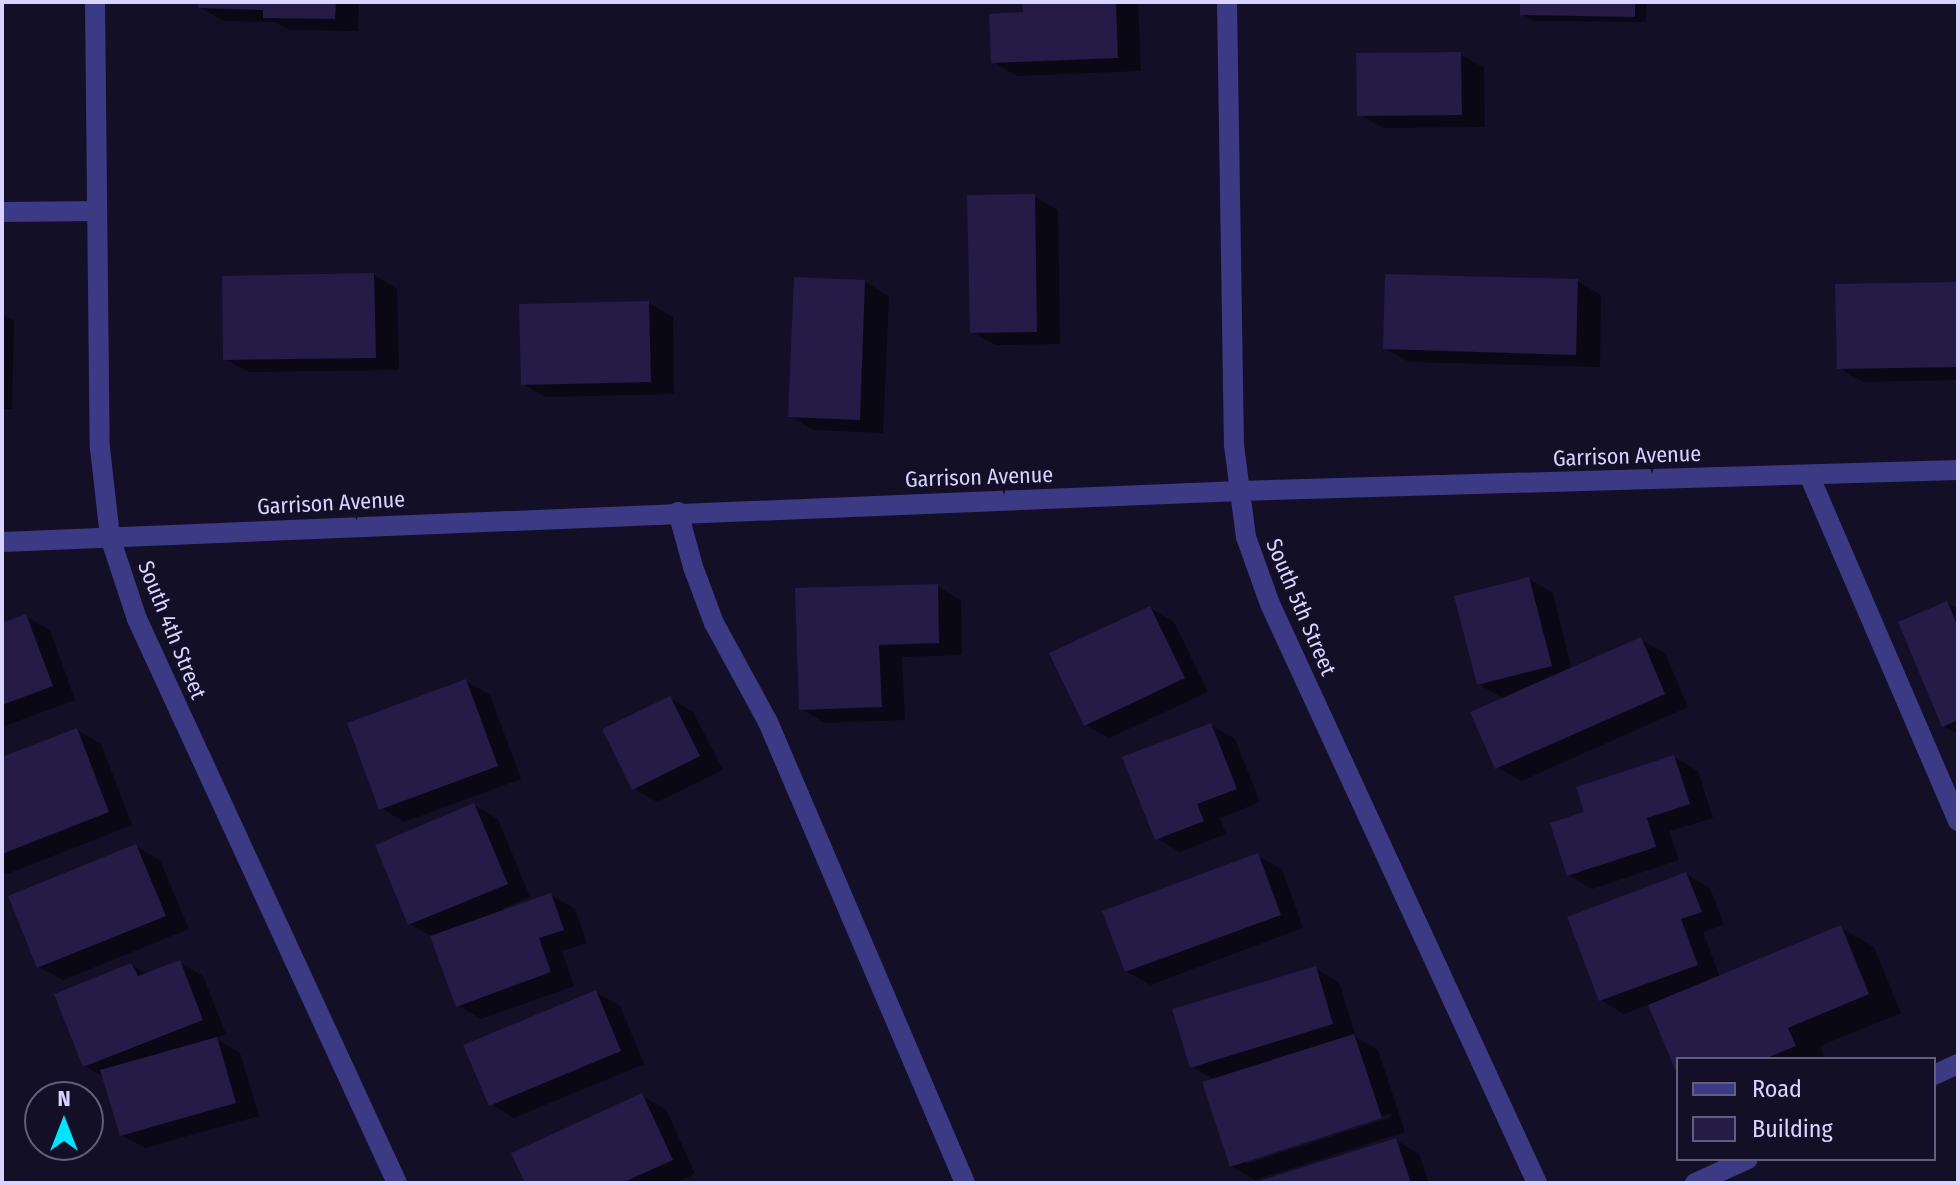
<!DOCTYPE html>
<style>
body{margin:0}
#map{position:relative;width:1960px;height:1185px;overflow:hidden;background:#130f26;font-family:"Fira Sans Condensed",sans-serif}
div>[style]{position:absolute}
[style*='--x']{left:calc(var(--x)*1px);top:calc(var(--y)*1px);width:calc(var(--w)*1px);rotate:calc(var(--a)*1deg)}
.shadow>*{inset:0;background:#0007}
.building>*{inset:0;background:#241b47}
.lane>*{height:20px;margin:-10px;padding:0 10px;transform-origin:10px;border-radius:10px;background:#3d3a85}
.street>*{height:20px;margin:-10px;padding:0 10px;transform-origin:10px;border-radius:10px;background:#3d3a85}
span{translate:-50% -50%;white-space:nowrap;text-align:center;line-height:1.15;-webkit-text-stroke:7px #130f26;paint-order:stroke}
.street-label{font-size:22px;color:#d9d4ff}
.frame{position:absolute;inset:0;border:4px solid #d9d4ff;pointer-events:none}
.legend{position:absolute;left:1676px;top:1057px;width:260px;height:104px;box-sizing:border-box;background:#130f26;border:2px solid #625e7d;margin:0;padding:10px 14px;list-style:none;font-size:24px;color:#d9d4ff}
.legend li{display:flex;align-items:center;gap:16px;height:40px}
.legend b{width:40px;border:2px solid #625e7d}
.north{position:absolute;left:24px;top:1081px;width:80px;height:80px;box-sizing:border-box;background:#130f26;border:2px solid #625e7d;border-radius:50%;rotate:0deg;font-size:22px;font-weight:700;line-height:32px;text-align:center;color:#d9d4ff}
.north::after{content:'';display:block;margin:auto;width:28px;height:36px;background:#00e5ff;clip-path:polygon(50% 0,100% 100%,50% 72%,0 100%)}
</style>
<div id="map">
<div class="shadow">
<div style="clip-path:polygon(200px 2px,359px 2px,358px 31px,289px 30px,275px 22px,223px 21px,200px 7px)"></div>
<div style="clip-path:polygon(1024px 2px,1138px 3px,1141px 71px,1017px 76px,993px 62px,1025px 14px)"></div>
<div style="clip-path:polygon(1522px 2px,1647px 2px,1646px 22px,1534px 21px,1522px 14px)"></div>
<div style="clip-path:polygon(1460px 54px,1484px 68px,1485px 127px,1383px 128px,1359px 114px)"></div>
<div style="clip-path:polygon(1034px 196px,1058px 210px,1060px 344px,996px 345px,972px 332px)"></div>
<div style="clip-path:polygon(374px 275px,397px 289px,399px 370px,249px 372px,225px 359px)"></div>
<div style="clip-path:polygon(1577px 281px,1601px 295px,1600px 367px,1409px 362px,1385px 348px)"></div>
<div style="clip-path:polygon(865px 282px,889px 296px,883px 433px,814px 430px,790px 416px)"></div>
<div style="clip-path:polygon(1958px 284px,1958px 380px,1863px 382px,1839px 368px)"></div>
<div style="clip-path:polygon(649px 303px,673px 317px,674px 394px,546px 397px,523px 384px)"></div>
<div style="clip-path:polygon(2px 314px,14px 321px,12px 409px,2px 409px)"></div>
<div style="clip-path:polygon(1529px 579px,1553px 593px,1572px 670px,1641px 640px,1665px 653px,1688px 707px,1521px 781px,1497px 767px,1505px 699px,1478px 684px)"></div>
<div style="clip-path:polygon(937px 586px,961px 600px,962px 655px,902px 657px,905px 720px,825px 723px,801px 709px)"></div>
<div style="clip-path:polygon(1947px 603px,1958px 609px,1958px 734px,1944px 726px)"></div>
<div style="clip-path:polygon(1150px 608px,1174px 622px,1208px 692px,1109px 738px,1086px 725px)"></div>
<div style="clip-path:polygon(26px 617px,50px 630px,75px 700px,2px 727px,2px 625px)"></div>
<div style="clip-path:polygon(466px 681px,490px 695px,521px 779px,404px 822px,381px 808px)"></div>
<div style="clip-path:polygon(669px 698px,693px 712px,723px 770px,657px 802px,633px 788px)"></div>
<div style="clip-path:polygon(1211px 725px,1235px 739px,1260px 802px,1220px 818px,1226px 834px,1180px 852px,1156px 838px)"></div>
<div style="clip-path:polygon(77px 730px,101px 744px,132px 825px,7px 874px,2px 871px,2px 759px)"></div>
<div style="clip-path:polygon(1674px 757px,1698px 771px,1713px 818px,1669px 831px,1679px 860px,1592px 889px,1568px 875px,1587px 813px)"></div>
<div style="clip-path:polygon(474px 805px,498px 819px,530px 897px,502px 909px,504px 912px,551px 895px,575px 909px,587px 943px,562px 951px,574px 986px,481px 1019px,457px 1005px,433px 937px,410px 924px)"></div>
<div style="clip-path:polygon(136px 846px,160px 860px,189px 929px,63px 980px,39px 967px)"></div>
<div style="clip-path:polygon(1258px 856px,1282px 869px,1303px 928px,1150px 985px,1126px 971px)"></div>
<div style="clip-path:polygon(1686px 874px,1710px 888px,1724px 925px,1703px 932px,1720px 977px,1841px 928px,1874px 947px,1901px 1013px,1820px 1046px,1825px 1059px,1678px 1059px,1678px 1071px,1650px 1004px,1624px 1014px,1601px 1000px)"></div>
<div style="clip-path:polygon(180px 962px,203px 976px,226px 1034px,215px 1038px,240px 1053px,259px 1116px,145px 1148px,122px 1135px,104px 1077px,85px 1066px,131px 965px,148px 975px)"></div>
<div style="clip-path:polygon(evenodd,1315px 968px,1339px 982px,1356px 1037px,1378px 1050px,1405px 1132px,1255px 1180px,1231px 1166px,1215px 1080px,1192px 1067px,1315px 968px,1391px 1113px,1392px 1117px,1246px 1164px,1246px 1160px,1391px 1113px)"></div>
<div style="clip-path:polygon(596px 992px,620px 1006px,644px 1064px,514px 1118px,491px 1104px)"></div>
<div style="clip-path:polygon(642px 1096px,666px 1109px,695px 1174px,675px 1183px,527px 1183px)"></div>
<div style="clip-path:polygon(1396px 1140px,1419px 1154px,1429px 1183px,1263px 1183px)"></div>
</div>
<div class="building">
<div style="clip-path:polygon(198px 2px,336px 2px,335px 19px,263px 18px,263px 10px,198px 8px)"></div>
<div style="clip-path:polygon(1022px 2px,1116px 2px,1118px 58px,991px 63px,989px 14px,1023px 12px)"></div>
<div style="clip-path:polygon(1520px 2px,1635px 2px,1635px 17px,1520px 15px)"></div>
<div style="clip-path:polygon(1461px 52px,1462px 115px,1357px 116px,1356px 53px)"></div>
<div style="clip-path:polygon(1035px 194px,1037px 332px,970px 333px,967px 195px)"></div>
<div style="clip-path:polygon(374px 273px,376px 358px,223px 360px,222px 276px)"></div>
<div style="clip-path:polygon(1385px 274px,1578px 279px,1576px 355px,1383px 349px)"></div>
<div style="clip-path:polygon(794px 277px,865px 280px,860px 420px,788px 417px)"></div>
<div style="clip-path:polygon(1958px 282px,1958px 367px,1837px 369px,1835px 284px)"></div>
<div style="clip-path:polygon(649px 301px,651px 382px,521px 385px,519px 304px)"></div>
<div style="clip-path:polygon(1529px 577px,1552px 666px,1477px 685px,1454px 596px)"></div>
<div style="clip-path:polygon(938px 584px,939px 643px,879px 645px,882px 707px,799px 710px,795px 588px)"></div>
<div style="clip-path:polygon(1947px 601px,1958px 627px,1958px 720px,1942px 727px,1898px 622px)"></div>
<div style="clip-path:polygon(1150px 606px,1185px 678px,1084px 726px,1049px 653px)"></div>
<div style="clip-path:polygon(26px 614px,53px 686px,2px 705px,2px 623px)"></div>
<div style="clip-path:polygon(1641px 637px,1665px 694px,1495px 769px,1470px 712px)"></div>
<div style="clip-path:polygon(466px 679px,498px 766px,379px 810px,347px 723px)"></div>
<div style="clip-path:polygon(670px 696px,700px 756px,632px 790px,602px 729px)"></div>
<div style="clip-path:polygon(1211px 723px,1237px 789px,1197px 804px,1204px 821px,1155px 840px,1122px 757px)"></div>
<div style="clip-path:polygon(77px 728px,109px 812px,2px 854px,2px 757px)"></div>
<div style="clip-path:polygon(1674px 755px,1690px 804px,1647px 818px,1656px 847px,1567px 876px,1550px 823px,1584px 812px,1576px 787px)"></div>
<div style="clip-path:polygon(474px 803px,508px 884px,408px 925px,375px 845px)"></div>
<div style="clip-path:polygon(136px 844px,166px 916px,37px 968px,8px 896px)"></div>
<div style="clip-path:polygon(1258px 853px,1281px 915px,1125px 972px,1102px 911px)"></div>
<div style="clip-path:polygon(1686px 872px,1702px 912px,1681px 919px,1698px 965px,1599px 1001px,1567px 917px)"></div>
<div style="clip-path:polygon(551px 893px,564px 930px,539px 938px,551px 972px,456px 1007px,430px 936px)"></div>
<div style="clip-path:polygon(1841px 925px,1869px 994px,1788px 1028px,1796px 1046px,1764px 1059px,1678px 1059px,1678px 1076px,1648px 1005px)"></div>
<div style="clip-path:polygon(180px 960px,203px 1020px,83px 1067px,54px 994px,131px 963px,138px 976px)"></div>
<div style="clip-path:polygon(1316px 966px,1333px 1024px,1190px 1068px,1172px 1009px)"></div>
<div style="clip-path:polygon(596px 990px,621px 1051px,489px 1106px,463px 1045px)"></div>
<div style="clip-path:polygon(1354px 1034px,1382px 1118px,1230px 1167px,1202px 1082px)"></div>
<div style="clip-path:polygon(217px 1037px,236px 1103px,120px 1136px,100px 1070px)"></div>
<div style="clip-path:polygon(642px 1093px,673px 1160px,622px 1183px,525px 1183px,511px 1153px)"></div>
<div style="clip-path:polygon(1396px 1138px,1411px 1183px,1256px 1183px,1256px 1182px)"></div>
</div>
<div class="lane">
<div style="--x:2;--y:212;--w:95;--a:-0.6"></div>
<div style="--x:1809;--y:475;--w:377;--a:66.7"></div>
<div style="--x:678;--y:512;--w:57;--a:74.7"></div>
<div style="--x:693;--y:567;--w:60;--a:69.4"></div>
<div style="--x:714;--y:623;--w:113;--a:61.4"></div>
<div style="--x:768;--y:722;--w:501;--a:66.86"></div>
</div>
<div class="street">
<div style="--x:95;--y:2;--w:446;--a:89.4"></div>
<div style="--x:100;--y:448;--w:90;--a:83.6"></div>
<div style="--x:110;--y:537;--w:86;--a:71.8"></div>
<div style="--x:137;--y:619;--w:621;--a:65.25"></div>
<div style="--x:1227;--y:2;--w:443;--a:89.1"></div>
<div style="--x:1234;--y:445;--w:93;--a:82.6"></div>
<div style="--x:1246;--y:537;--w:71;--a:70.3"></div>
<div style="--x:1270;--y:604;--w:638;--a:65.24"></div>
<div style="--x:2;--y:542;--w:1239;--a:-2.36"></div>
<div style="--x:1240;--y:491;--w:718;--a:-1.68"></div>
<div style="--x:1934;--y:1075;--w:26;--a:-25"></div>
<div style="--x:1695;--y:1183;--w:58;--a:-24.4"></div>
</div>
<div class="street-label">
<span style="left:1627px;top:456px;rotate:-2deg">Garrison Avenue</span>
<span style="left:979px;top:477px;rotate:-2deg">Garrison Avenue</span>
<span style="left:331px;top:503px;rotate:-3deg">Garrison Avenue</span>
<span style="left:1301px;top:607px;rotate:67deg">South 5th Street</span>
<span style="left:172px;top:630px;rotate:68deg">South 4th Street</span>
</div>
<div class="frame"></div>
<ul class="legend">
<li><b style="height:10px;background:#3d3a85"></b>Road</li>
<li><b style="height:22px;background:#241b47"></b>Building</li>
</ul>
<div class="north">N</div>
</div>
